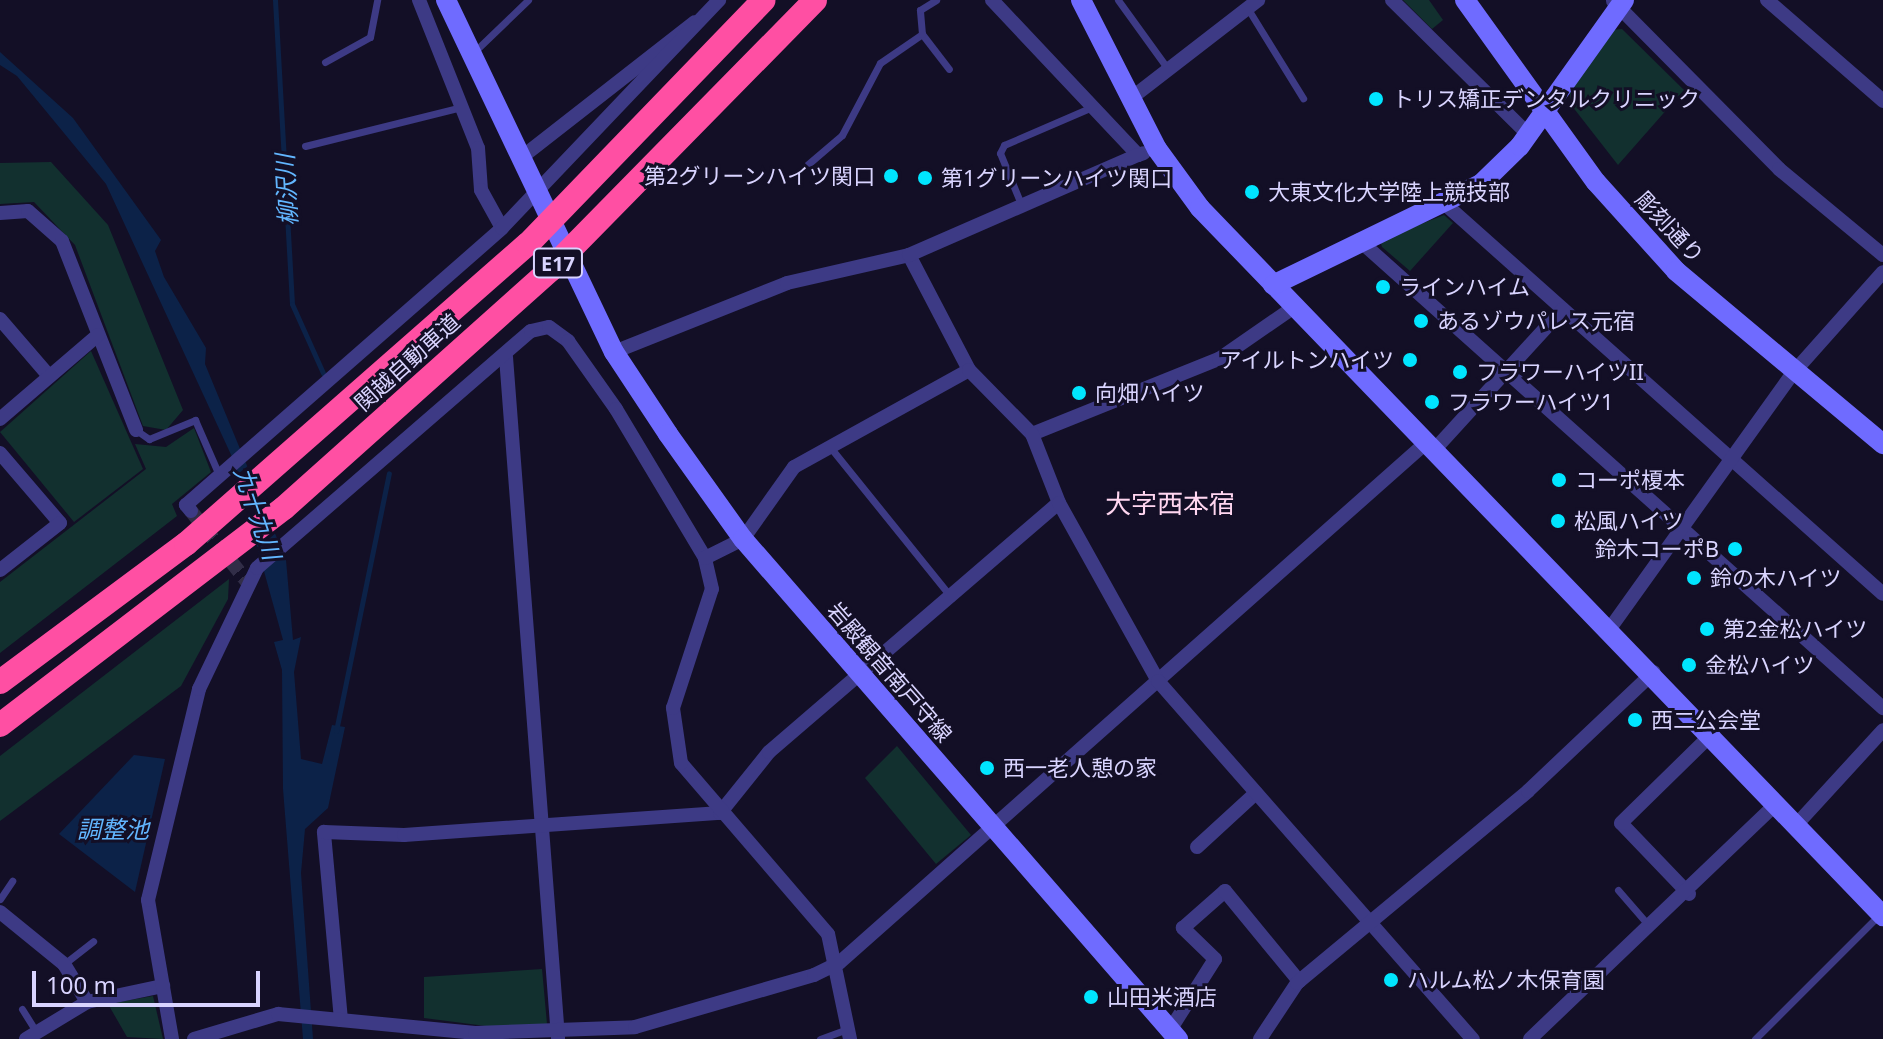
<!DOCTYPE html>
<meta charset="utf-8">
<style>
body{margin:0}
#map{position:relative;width:1883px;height:1039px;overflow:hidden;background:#130f26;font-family:"Noto Sans","Noto Sans JP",sans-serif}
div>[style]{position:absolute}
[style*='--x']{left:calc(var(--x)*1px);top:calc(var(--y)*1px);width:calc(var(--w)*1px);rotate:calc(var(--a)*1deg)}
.green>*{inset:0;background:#12302f}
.water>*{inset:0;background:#0c2248}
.pier>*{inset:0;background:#130f26}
.stream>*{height:5px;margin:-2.5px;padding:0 2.5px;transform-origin:2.5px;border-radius:2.5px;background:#0c2248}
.street-tunnel>*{height:14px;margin-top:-7px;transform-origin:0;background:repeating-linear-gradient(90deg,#312d47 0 14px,transparent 0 21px)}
.lane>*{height:7px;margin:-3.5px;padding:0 3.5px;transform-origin:3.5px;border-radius:3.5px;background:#3d3a85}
.street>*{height:14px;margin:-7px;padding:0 7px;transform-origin:7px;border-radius:7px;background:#3d3a85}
.secondary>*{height:20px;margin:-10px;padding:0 10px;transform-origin:10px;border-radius:10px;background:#6f6bff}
.highway>*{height:24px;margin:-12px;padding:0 12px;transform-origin:12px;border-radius:12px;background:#ff4fa3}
.dots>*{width:22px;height:22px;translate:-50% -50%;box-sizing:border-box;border:4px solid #130f26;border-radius:50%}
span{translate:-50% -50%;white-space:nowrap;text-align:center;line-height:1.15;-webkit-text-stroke:6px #130f26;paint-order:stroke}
.shield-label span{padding:2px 6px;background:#130f26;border:2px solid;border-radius:6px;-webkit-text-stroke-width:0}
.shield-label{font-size:20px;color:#d9d4ff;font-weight:700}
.poi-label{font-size:22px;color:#d9d4ff}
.left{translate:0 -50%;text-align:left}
.right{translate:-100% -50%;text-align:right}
.street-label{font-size:22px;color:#d9d4ff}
.water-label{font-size:24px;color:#62b6ff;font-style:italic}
.quarter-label{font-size:26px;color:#ffd6f0}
.scale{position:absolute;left:32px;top:971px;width:228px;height:36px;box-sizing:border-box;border:4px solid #d9d4ff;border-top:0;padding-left:10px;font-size:24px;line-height:28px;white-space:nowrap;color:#d9d4ff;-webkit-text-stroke:6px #130f26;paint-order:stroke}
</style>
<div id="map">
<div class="green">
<div style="clip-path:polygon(1403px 0,1429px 0,1443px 20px,1432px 29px)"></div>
<div style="clip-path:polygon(1622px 29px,1684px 90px,1618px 165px,1572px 106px,1569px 91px,1611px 30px)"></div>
<div style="clip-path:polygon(51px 162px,108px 225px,183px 410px,166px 430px,143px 426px,75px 245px,34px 202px,0 204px,0 163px)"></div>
<div style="clip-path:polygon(1444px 215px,1453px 223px,1410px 271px,1382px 247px,1380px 240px)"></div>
<div style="clip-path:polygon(91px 351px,143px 469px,74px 522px,0 432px)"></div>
<div style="clip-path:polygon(194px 428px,211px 472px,172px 504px,177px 516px,0 653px,0 582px,146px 469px,135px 444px,166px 447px)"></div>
<div style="clip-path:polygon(229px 579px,228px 599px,181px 686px,0 821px,0 756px)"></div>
<div style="clip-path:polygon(897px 746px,971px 835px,936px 864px,865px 778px)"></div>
<div style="clip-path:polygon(542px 969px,547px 1024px,501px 1028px,424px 1018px,424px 977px)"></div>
<div style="clip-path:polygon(153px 996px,163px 1039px,127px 1037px,108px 1004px)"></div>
</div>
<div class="water">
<div style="clip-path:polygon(0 52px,73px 118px,161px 240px,155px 251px,164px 277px,206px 348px,205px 364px,286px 560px,293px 640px,301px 637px,294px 672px,301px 759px,322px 764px,332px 725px,345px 727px,328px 808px,305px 829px,301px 873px,313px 1039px,303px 1039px,283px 789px,282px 670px,274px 642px,283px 640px,233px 459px,106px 184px,17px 76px,0 65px)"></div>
<div style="clip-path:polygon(134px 755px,165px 759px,135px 892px,59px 834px)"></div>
</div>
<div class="pier">
<div style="clip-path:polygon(253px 462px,279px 530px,259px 548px,234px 477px)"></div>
</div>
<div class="stream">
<div style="--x:275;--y:0;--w:304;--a:86.8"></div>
<div style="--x:292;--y:304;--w:76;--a:65.8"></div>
<div style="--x:336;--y:731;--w:263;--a:-78.4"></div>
</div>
<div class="street-tunnel">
<div style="--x:191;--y:511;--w:92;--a:51.6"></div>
</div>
<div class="lane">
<div style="--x:1118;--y:0;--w:85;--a:54.1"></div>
<div style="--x:1248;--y:9;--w:105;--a:58.3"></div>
<div style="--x:922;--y:34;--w:44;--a:52.4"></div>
<div style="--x:474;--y:52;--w:75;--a:-43.9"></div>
<div style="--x:325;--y:62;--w:51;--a:-29.1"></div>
<div style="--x:370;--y:37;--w:38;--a:-79"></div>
<div style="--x:305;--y:146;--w:161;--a:-14"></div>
<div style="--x:807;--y:165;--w:46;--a:-40.6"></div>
<div style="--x:842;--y:135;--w:81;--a:-62.2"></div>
<div style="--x:880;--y:63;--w:51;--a:-34.6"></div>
<div style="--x:922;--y:34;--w:24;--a:-95"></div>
<div style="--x:920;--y:10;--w:19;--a:-32"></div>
<div style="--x:1021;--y:204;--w:55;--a:-112.4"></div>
<div style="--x:1000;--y:153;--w:9;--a:-63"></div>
<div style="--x:1004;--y:145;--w:94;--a:-23.3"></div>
<div style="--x:136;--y:430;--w:16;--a:35"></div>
<div style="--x:149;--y:439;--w:50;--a:-22.4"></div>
<div style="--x:195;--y:420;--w:60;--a:66.4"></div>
<div style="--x:830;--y:447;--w:194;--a:51.1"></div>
<div style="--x:1618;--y:890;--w:49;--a:49.1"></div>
<div style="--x:0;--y:899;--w:22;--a:-56"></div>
<div style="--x:64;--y:964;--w:37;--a:-38"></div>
<div style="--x:22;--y:1009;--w:28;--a:58"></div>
<div style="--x:820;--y:1039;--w:29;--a:-20"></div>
<div style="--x:1755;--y:1039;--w:175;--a:-45"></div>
</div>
<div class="street">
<div style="--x:419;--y:0;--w:159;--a:68.3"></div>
<div style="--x:478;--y:148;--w:42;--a:85.9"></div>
<div style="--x:481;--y:190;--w:43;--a:61.1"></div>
<div style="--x:992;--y:0;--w:213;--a:46.7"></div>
<div style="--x:1138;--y:155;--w:6;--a:-18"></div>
<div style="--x:1392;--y:0;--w:190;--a:44.6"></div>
<div style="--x:1767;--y:0;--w:154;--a:41"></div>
<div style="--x:1613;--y:1;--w:236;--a:45.3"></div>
<div style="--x:1779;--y:169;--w:135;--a:39.6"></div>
<div style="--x:1134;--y:96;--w:157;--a:-37.7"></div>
<div style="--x:522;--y:157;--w:219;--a:-38"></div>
<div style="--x:1445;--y:204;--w:586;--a:41.68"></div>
<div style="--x:0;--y:213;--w:28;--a:-4"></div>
<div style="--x:28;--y:211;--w:45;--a:41.4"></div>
<div style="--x:62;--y:241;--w:203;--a:68.6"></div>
<div style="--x:1359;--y:240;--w:703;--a:41.77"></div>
<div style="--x:909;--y:255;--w:130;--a:62.4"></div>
<div style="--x:0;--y:319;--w:75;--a:49.3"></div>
<div style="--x:614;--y:352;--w:186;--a:-21.7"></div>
<div style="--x:787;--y:283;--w:125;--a:-12.9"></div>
<div style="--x:909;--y:255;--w:250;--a:-23.6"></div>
<div style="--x:506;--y:357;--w:683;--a:85.63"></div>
<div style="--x:0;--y:419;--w:129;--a:-40.6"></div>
<div style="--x:1032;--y:434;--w:201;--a:-21.9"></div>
<div style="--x:1219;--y:359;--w:91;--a:-34.7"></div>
<div style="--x:1436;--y:448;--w:188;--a:-47.6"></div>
<div style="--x:0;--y:453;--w:92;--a:49.4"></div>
<div style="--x:60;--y:523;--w:76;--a:141.9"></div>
<div style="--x:191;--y:511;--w:8;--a:-130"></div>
<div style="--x:186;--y:505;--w:420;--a:-41.2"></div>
<div style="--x:502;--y:228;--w:315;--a:-46.4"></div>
<div style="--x:1611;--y:627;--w:312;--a:-54.4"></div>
<div style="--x:1793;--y:373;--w:135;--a:-48.3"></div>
<div style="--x:1797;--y:824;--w:127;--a:-47.5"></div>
<div style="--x:1197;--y:847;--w:80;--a:-42.5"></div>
<div style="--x:1689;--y:894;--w:98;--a:-133.8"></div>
<div style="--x:1621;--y:823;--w:129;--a:-44.4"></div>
<div style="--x:0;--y:912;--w:82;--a:39.1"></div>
<div style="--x:64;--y:964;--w:44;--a:58.8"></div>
<div style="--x:341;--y:1020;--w:189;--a:-95.2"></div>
<div style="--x:324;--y:832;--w:80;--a:2.1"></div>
<div style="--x:404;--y:835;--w:317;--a:-4"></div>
<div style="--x:720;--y:813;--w:78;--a:-51.2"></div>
<div style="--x:769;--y:752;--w:382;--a:-40.7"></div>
<div style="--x:1170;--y:1030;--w:84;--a:-57.6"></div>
<div style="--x:1215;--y:959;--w:45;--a:-135.9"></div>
<div style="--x:1183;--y:928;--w:56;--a:-41.4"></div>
<div style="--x:1225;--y:891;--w:117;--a:50.6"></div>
<div style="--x:26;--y:1039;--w:71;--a:-31.2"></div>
<div style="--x:87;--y:1002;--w:78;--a:-11.9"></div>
<div style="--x:172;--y:1039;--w:141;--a:-99.8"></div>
<div style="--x:148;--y:900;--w:217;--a:-76.4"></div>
<div style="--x:199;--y:689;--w:134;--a:-64.4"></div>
<div style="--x:257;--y:568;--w:362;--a:-40.9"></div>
<div style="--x:531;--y:331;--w:18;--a:-13"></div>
<div style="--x:549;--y:327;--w:24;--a:36"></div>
<div style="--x:568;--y:341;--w:83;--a:54.8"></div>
<div style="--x:616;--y:409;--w:174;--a:59.1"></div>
<div style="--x:194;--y:1039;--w:88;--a:-16.6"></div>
<div style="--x:278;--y:1014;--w:198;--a:5.5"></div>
<div style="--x:475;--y:1033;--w:160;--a:-2.1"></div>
<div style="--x:635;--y:1027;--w:186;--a:-16.2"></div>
<div style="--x:814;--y:975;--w:28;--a:-26"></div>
<div style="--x:839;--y:963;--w:787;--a:-41.55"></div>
<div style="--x:850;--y:1039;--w:107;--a:-101.8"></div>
<div style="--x:828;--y:934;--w:225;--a:-130.7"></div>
<div style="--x:681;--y:763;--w:56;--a:-98.3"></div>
<div style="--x:673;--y:708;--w:125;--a:-71.9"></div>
<div style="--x:712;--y:589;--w:32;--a:-103"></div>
<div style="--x:705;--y:558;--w:42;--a:-26.6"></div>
<div style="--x:743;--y:539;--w:88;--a:-54.7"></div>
<div style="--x:794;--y:467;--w:200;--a:-29"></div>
<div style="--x:969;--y:370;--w:90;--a:45.5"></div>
<div style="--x:1032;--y:434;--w:74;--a:68.6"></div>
<div style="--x:1059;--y:503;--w:204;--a:60.9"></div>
<div style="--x:1158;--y:681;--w:477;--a:48.7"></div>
<div style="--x:1260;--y:1039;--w:67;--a:-56.5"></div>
<div style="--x:1297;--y:983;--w:300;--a:-39.7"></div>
<div style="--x:1528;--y:791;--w:173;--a:-43.4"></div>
<div style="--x:1530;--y:1039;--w:342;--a:-43.7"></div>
</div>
<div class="secondary">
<div style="--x:446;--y:0;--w:390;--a:64.5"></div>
<div style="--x:614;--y:352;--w:98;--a:56.6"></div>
<div style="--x:668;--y:434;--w:129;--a:54.5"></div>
<div style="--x:743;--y:539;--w:663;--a:48.98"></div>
<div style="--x:1081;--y:0;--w:167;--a:63"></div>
<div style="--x:1157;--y:149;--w:73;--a:53.9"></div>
<div style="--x:1200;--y:208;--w:984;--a:46.03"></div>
<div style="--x:1465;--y:0;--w:224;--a:54.3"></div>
<div style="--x:1596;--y:182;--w:120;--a:48"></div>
<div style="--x:1676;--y:271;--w:270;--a:39.9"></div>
<div style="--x:1273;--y:285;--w:231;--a:-25.9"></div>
<div style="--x:1481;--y:184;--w:54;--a:-44.3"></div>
<div style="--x:1520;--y:146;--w:179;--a:-54.5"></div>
</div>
<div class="highway">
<div style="--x:0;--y:682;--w:232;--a:-36.6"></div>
<div style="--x:186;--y:544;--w:455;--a:-41.3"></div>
<div style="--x:528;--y:244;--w:339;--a:-46"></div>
<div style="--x:0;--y:725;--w:357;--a:-37.4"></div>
<div style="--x:284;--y:508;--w:357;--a:-41.8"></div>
<div style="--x:550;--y:270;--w:378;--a:-45.5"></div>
</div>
<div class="dots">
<div style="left:1376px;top:99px;background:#00e5ff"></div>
<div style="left:891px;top:176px;background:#00e5ff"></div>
<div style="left:925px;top:178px;background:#00e5ff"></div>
<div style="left:1252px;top:192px;background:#00e5ff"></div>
<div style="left:1383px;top:287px;background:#00e5ff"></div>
<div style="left:1421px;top:321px;background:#00e5ff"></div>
<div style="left:1410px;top:360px;background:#00e5ff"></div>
<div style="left:1460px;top:372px;background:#00e5ff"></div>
<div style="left:1079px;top:393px;background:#00e5ff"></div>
<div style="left:1432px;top:402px;background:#00e5ff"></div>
<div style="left:1559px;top:480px;background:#00e5ff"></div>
<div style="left:1558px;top:521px;background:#00e5ff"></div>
<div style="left:1735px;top:549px;background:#00e5ff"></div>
<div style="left:1694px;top:578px;background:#00e5ff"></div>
<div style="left:1707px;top:629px;background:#00e5ff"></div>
<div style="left:1689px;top:665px;background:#00e5ff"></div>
<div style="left:1635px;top:720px;background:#00e5ff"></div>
<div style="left:987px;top:768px;background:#00e5ff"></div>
<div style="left:1391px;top:980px;background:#00e5ff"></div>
<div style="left:1091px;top:997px;background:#00e5ff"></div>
</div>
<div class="shield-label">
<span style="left:558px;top:263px">E17</span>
</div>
<div class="poi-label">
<span class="left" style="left:1392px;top:99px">トリス矯正デンタルクリニック</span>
<span class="right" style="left:875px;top:176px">第2グリーンハイツ関口</span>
<span class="left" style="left:941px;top:178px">第1グリーンハイツ関口</span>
<span class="left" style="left:1268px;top:192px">大東文化大学陸上競技部</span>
<span class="left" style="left:1399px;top:287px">ラインハイム</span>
<span class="left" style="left:1437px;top:321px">あるゾウパレス元宿</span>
<span class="right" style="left:1394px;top:360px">アイルトンハイツ</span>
<span class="left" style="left:1476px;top:372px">フラワーハイツII</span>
<span class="left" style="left:1095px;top:393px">向畑ハイツ</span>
<span class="left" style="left:1448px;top:402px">フラワーハイツ1</span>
<span class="left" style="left:1575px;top:480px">コーポ榎本</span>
<span class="left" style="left:1574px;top:521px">松風ハイツ</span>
<span class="right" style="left:1719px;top:549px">鈴木コーポB</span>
<span class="left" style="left:1710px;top:578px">鈴の木ハイツ</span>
<span class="left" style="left:1723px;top:629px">第2金松ハイツ</span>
<span class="left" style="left:1705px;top:665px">金松ハイツ</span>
<span class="left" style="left:1651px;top:720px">西二公会堂</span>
<span class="left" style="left:1003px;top:768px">西一老人憩の家</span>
<span class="left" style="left:1407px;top:980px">ハルム松ノ木保育園</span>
<span class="left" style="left:1107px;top:997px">山田米酒店</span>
</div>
<div class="street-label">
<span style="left:1670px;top:227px;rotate:47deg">彫刻通り</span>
<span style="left:407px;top:362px;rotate:-42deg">関越自動車道</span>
<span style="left:890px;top:672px;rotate:49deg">岩殿観音南戸守線</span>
</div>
<div class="water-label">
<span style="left:286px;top:190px;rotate:-93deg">柳沢川</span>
<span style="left:258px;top:513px;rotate:71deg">九十九川</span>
<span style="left:113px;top:829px">調整池</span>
</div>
<div class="quarter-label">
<span style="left:1170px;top:504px">大字西本宿</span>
</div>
<div class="scale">100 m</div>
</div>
